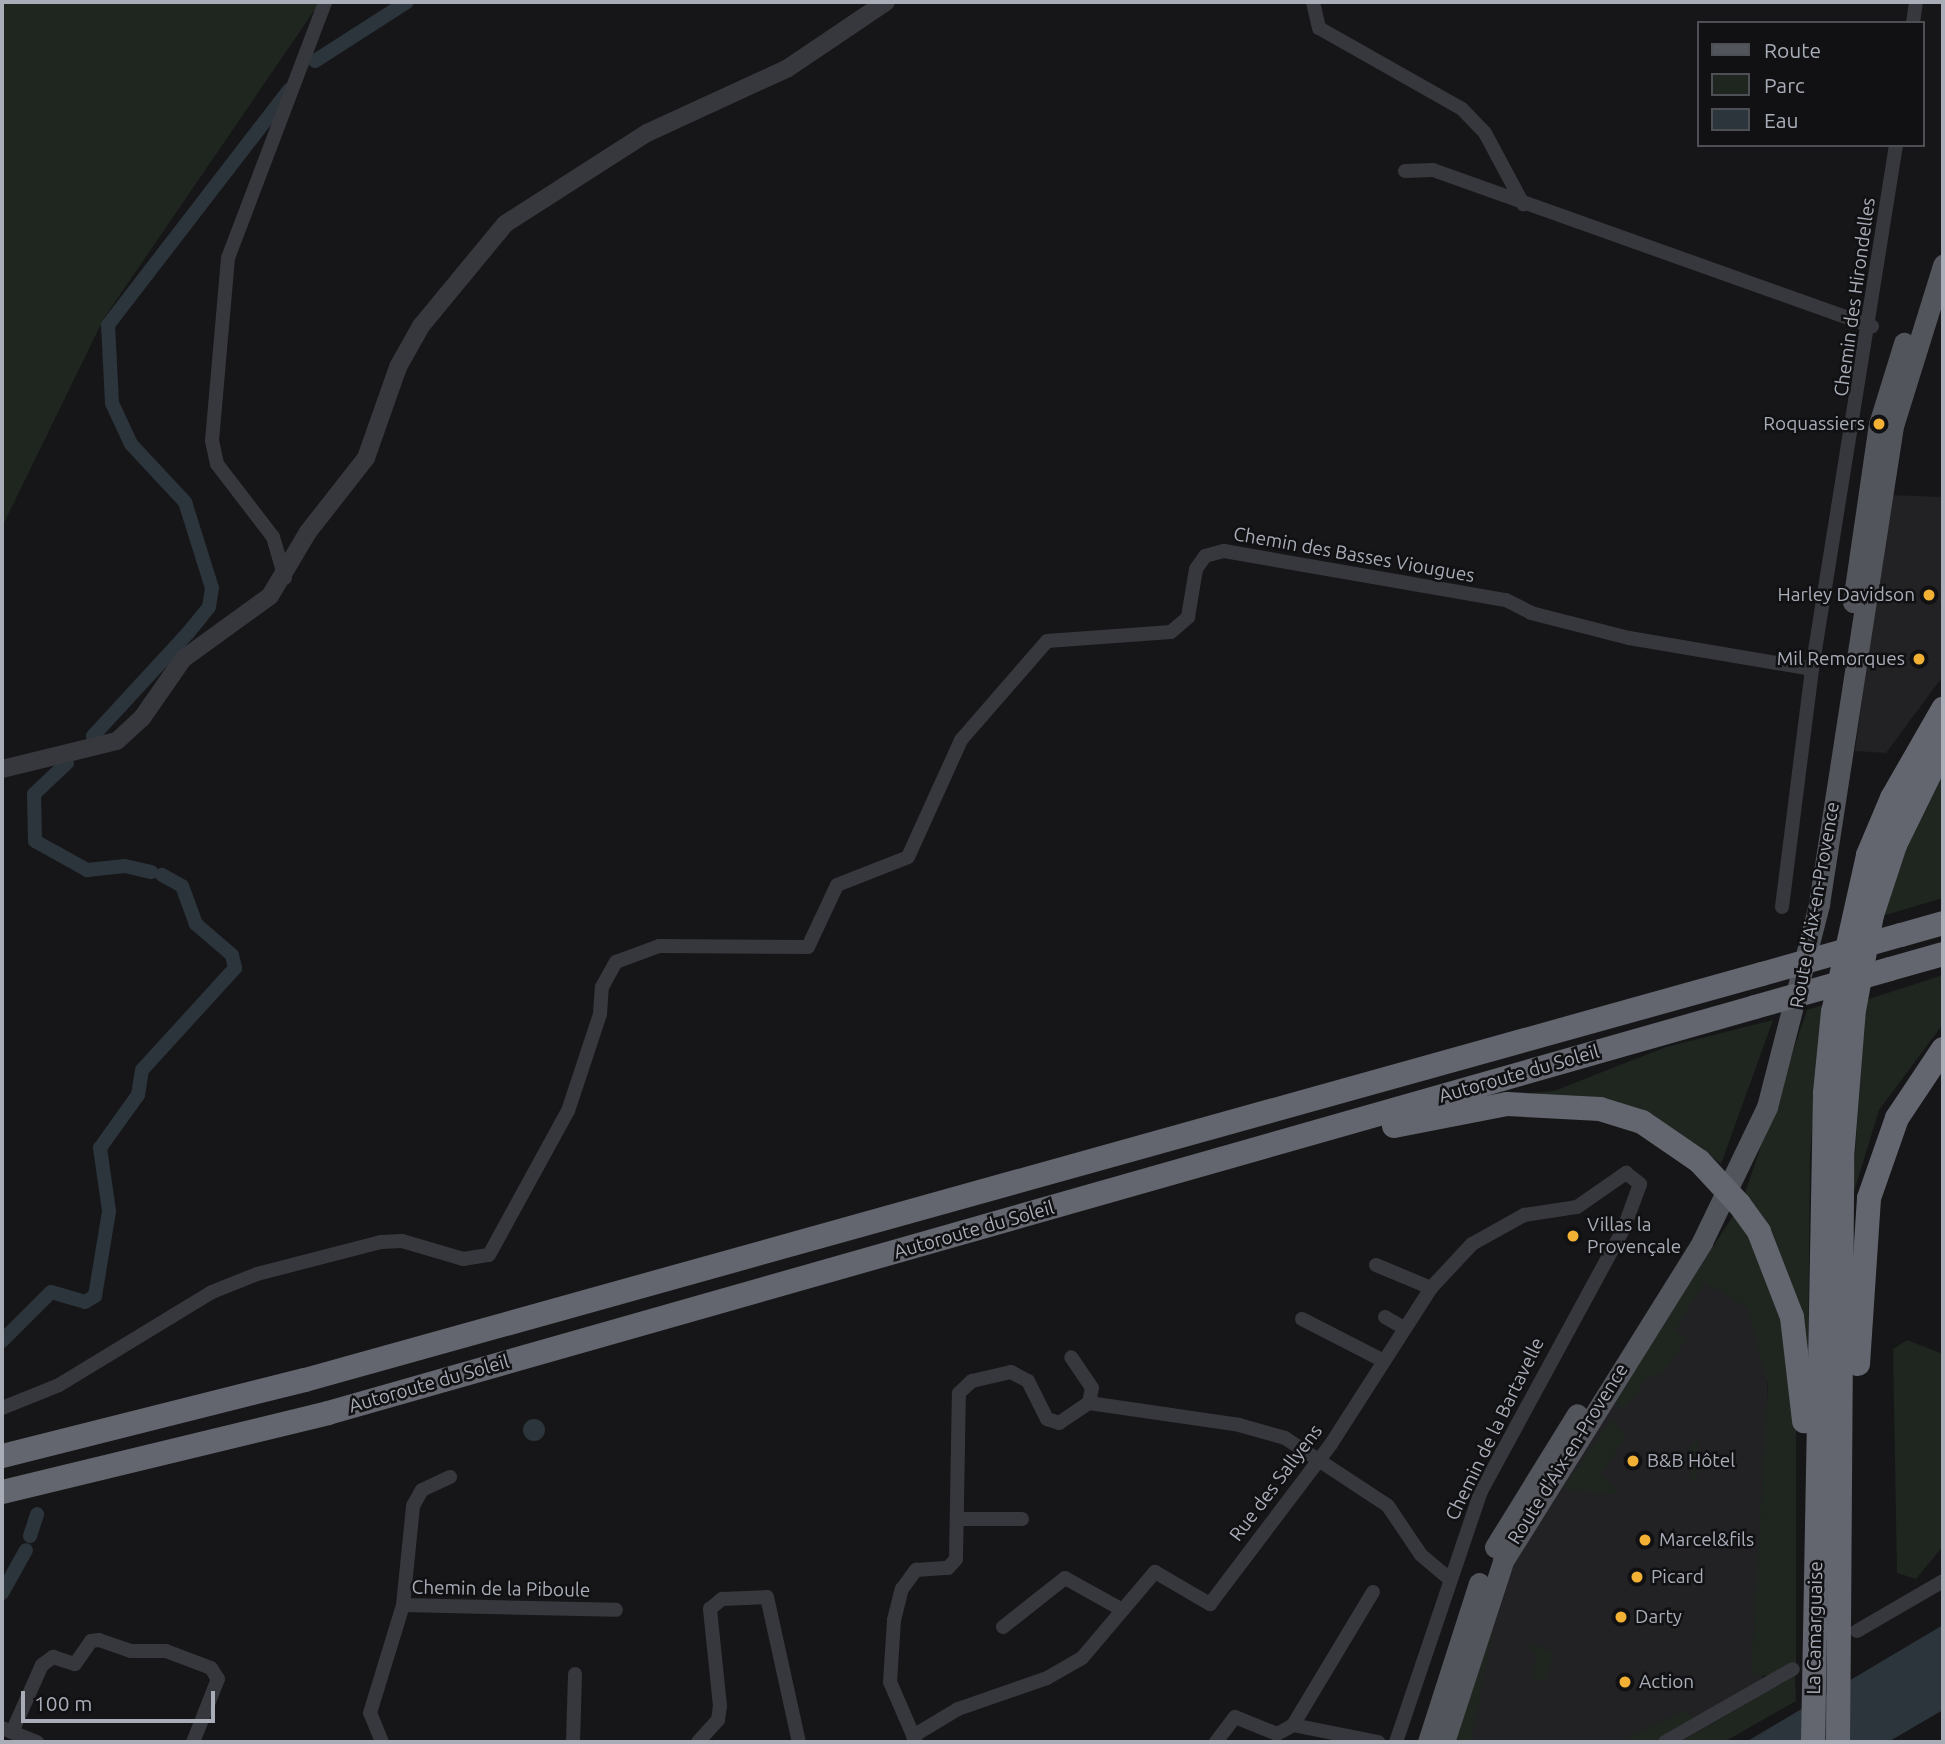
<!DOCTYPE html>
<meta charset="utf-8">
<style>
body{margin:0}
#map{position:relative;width:1945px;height:1744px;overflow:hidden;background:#161618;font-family:Ubuntu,sans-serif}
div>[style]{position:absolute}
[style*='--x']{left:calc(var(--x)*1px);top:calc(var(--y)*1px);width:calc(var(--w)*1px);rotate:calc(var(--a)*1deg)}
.built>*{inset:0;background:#222225}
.green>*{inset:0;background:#1e261f}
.water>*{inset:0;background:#2c353c}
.round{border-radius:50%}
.canal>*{height:14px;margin:-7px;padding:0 7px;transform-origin:7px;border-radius:7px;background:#2c353c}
.minor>*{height:14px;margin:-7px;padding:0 7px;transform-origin:7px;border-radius:7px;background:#37383d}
.tertiary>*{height:18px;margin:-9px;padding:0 9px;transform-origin:9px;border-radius:9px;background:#37383d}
.primary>*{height:21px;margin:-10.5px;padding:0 10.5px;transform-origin:10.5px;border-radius:10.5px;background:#53555c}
.motorway>*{height:24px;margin:-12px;padding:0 12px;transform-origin:12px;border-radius:12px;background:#63666e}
.motorway-bridge>*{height:24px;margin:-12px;padding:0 12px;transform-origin:12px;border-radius:12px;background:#63666e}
.dots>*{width:19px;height:19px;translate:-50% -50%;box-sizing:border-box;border:4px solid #111113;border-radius:50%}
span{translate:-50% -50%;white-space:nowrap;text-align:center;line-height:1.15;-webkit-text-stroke:5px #111113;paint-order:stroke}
.street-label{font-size:19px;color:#a8adb8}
.poi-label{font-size:19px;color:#a8adb8}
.right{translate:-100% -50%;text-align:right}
.left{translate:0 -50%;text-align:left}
.frame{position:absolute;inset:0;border:4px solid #a8adb8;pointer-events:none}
.legend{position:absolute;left:1697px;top:21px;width:228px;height:126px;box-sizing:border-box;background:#111113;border:2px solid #4d4f55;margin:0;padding:9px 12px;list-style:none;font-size:21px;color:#a8adb8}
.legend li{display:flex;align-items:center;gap:14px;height:35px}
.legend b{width:35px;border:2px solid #4d4f55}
.scale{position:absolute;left:21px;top:1691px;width:194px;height:32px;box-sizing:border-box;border:4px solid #a8adb8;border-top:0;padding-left:9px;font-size:21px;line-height:24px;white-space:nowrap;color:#a8adb8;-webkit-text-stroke:5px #111113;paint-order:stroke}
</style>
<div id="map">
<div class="built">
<div style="clip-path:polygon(1889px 495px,1943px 497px,1943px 676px,1886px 753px,1855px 751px)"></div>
<div style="clip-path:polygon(1707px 1258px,1769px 1302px,1762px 1681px,1654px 1742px,1451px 1742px,1486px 1627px,1530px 1530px)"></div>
</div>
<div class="green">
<div style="clip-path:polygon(2px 2px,320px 2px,104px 318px,2px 527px)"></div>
<div style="clip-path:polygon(1943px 767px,1943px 898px,1882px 916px,1903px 854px)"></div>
<div style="clip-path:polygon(1943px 975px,1943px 1024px,1879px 1110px,1852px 1198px,1866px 1000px)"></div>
<div style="clip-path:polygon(1822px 1005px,1810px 1156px,1808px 1360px,1745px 1193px,1807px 1010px)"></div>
<div style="clip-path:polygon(1773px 1020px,1721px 1164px,1692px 1142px,1506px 1095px,1554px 1091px,1666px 1047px)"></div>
<div style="clip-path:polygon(1737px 1210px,1784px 1309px,1796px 1402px,1796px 1666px,1775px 1677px,1751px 1674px,1768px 1384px,1748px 1308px,1704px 1282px,1675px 1331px,1687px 1339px,1663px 1373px,1649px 1377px,1623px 1410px,1612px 1400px)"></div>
<div style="clip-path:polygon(1907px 1340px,1943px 1354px,1943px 1546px,1916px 1579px,1897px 1573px,1893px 1349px)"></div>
<div style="clip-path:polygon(1612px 1419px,1626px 1437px,1600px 1474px,1620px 1495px,1562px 1489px)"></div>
<div style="clip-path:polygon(1698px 1435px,1697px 1480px,1693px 1481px,1686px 1454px)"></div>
<div style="clip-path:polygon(1486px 1627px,1493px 1629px,1471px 1742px,1451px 1742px)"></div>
<div style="clip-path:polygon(1534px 1644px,1553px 1653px,1545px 1682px,1533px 1679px,1536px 1653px,1528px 1648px)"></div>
<div style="clip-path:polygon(1795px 1676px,1796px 1701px,1724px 1742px,1680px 1742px)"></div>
<div style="clip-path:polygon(1686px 1710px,1694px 1719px,1654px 1742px,1620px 1742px)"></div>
</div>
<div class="water">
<div class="round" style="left:523px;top:1419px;width:22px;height:22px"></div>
<div style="clip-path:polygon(1943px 1625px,1943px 1710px,1888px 1742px,1746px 1742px)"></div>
</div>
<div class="canal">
<div style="--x:315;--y:61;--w:109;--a:-32.7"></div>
<div style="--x:93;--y:736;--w:140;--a:-47.3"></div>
<div style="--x:188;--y:633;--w:33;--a:-51"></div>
<div style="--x:209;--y:607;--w:19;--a:-81"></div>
<div style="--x:212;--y:588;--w:90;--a:-107.4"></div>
<div style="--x:185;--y:502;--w:79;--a:-133"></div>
<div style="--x:131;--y:444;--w:45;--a:-114.9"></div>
<div style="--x:112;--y:403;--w:78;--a:-92.9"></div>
<div style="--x:108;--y:325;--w:297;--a:-52.4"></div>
<div style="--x:67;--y:763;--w:45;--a:136.8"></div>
<div style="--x:34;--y:794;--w:47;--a:88.8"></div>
<div style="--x:35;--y:841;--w:60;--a:29.1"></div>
<div style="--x:87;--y:870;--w:38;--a:-6"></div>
<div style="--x:125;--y:866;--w:27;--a:13"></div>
<div style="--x:2;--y:1341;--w:69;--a:-45"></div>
<div style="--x:51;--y:1292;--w:35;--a:16"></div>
<div style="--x:85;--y:1302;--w:12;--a:-31"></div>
<div style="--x:95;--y:1296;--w:86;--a:-80.6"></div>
<div style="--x:109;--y:1211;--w:64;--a:-98.1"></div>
<div style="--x:100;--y:1148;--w:65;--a:-54.4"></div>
<div style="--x:138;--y:1095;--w:25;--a:-81"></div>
<div style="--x:142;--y:1070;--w:138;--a:-47.6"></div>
<div style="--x:235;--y:968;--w:13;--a:-103"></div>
<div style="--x:232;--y:955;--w:48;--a:-139.3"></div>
<div style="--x:196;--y:924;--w:40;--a:-110.2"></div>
<div style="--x:182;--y:886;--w:23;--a:-151"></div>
<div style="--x:30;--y:1536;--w:23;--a:-72"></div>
<div style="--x:2;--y:1593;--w:49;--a:-60.8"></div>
</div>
<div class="minor">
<div style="--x:1313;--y:2;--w:27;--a:77"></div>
<div style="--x:1319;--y:28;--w:164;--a:29.5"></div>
<div style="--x:1462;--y:109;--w:33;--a:46"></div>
<div style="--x:1485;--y:133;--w:81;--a:61.8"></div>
<div style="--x:1913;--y:23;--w:21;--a:-82"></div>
<div style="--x:1405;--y:171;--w:28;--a:-2"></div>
<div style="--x:1433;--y:170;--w:466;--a:19.6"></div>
<div style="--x:285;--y:578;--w:43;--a:-106.3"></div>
<div style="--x:273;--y:537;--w:92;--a:-127.5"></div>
<div style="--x:217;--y:464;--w:24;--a:-102"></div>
<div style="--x:212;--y:441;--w:184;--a:-85"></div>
<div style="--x:228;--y:258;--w:274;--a:-69.2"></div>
<div style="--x:1782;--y:907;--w:240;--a:-82.8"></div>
<div style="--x:1812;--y:669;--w:531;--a:-80.89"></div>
<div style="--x:1376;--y:1265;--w:60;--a:22.7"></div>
<div style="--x:1385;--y:1317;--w:22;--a:30"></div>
<div style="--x:1302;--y:1319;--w:92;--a:27.1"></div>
<div style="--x:1089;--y:1403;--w:152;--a:8.3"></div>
<div style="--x:1239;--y:1425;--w:48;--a:15.8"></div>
<div style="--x:1285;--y:1438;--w:123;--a:33.4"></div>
<div style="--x:1388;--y:1506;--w:59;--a:56"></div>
<div style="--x:1421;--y:1555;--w:34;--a:40"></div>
<div style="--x:2;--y:1408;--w:61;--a:-22"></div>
<div style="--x:59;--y:1385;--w:179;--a:-31.3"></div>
<div style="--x:212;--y:1292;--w:48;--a:-21.8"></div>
<div style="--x:257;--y:1274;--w:128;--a:-14.5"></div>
<div style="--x:381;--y:1242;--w:21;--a:-3"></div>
<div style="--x:402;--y:1241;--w:64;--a:16.4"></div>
<div style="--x:463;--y:1259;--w:26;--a:-9"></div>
<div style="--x:489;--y:1255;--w:164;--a:-61.3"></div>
<div style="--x:568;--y:1111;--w:102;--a:-71.7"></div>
<div style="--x:600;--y:1014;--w:27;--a:-86"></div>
<div style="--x:602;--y:987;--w:29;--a:-61"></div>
<div style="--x:616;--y:962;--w:46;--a:-20.4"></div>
<div style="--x:659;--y:946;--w:149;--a:0.4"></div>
<div style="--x:808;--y:947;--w:68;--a:-64.9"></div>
<div style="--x:837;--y:885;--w:76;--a:-21.5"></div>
<div style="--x:908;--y:857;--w:128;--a:-65.6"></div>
<div style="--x:961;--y:740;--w:131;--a:-49"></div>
<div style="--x:1047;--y:641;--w:124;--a:-4.2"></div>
<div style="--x:1171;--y:632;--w:23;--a:-41"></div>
<div style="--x:1188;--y:617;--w:49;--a:-80.5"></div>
<div style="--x:1196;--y:569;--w:16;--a:-55"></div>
<div style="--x:1205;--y:556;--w:20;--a:-15"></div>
<div style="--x:1224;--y:551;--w:286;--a:9.9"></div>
<div style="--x:1506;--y:600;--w:28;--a:27"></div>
<div style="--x:1531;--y:613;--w:101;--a:14.3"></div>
<div style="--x:1629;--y:638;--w:186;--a:9.6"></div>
<div style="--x:960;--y:1519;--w:62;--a:0"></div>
<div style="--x:1373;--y:1592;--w:155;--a:121"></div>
<div style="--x:1293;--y:1725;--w:87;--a:11.3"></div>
<div style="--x:403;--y:1605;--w:100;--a:-84.2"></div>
<div style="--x:413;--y:1506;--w:18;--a:-61"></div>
<div style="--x:422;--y:1490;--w:31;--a:-25"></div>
<div style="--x:1003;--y:1627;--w:79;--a:-38.3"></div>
<div style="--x:1065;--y:1578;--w:64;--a:29"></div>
<div style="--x:1857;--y:1631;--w:99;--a:-30.2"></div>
<div style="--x:2;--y:1728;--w:38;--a:22"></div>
<div style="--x:12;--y:1732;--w:73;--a:-65.9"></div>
<div style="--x:42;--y:1665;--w:14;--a:-36"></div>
<div style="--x:53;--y:1657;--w:23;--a:18"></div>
<div style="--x:75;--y:1664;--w:28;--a:-55"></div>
<div style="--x:91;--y:1641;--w:8;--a:-7"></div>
<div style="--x:99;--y:1640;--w:34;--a:19"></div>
<div style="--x:131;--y:1651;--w:35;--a:0"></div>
<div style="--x:166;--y:1651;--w:48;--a:20.7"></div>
<div style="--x:211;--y:1668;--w:13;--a:58"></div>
<div style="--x:218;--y:1679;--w:68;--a:111.6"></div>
<div style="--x:913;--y:1736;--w:52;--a:-31"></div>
<div style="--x:958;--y:1709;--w:94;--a:-19.2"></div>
<div style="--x:1047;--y:1678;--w:40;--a:-29.7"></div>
<div style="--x:1082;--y:1658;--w:113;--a:-49.7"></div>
<div style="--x:1155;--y:1572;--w:64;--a:30.2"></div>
<div style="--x:1210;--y:1604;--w:201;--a:-52.9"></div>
<div style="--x:1331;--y:1444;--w:185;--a:-57.3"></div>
<div style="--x:1431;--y:1288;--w:60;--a:-47"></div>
<div style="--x:1472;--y:1244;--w:60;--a:-29.1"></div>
<div style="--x:1524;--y:1215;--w:54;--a:-8.6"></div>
<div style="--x:1577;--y:1207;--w:60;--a:-34.8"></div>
<div style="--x:1626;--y:1173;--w:18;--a:38"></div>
<div style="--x:1640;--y:1184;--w:47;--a:110"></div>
<div style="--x:1624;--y:1228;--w:299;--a:118.5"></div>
<div style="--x:1481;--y:1491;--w:265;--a:108.7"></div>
<div style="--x:382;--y:1742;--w:31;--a:-112"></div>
<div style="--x:370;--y:1713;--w:113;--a:-73"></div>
<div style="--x:403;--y:1605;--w:213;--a:1.3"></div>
<div style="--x:573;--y:1742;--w:68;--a:-88.3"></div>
<div style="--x:698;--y:1742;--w:30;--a:-48"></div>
<div style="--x:718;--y:1720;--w:14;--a:-82"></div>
<div style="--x:720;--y:1706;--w:98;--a:-95.9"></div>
<div style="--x:710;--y:1609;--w:16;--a:-40"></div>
<div style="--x:722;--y:1599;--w:45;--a:-2.5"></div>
<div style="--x:767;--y:1597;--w:148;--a:77.6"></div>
<div style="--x:916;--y:1742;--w:65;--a:-113.4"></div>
<div style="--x:890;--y:1682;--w:62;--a:-86.3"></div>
<div style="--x:894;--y:1620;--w:32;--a:-76"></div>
<div style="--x:902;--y:1589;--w:24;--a:-54"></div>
<div style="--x:916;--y:1570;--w:32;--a:-4"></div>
<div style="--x:948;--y:1568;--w:12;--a:-48"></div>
<div style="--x:956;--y:1559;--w:166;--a:-89"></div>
<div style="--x:959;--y:1393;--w:18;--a:-43"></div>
<div style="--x:972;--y:1381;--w:40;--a:-13"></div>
<div style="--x:1011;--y:1372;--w:19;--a:28"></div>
<div style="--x:1028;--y:1381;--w:42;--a:63.4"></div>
<div style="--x:1047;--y:1419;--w:13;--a:18"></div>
<div style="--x:1059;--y:1423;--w:36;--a:-34"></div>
<div style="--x:1089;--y:1403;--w:15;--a:-79"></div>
<div style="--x:1092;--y:1388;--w:37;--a:-124"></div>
<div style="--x:1216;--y:1742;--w:31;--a:-53"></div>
<div style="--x:1235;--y:1717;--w:45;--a:22"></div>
<div style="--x:1277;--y:1734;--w:18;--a:-29"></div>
<div style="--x:1665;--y:1742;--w:147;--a:-29.7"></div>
</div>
<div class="tertiary">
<div style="--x:2;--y:769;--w:118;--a:-13.7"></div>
<div style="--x:117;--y:741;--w:34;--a:-43"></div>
<div style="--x:142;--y:718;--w:72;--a:-55.2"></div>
<div style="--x:183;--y:659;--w:107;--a:-35.9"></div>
<div style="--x:270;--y:596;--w:74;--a:-59.3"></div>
<div style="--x:308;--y:532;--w:94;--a:-51.9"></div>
<div style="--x:366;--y:458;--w:96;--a:-70.6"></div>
<div style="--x:398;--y:367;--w:47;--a:-60.7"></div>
<div style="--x:421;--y:326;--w:132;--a:-50.5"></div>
<div style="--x:505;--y:224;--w:169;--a:-32.7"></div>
<div style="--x:647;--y:133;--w:155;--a:-24.7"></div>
<div style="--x:788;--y:68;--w:118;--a:-34"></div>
</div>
<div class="primary">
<div style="--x:1853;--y:602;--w:180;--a:-81.7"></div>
<div style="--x:1879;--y:424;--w:85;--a:-72.8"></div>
<div style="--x:1495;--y:1547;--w:156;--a:-58.3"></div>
<div style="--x:1428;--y:1742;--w:167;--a:-72.2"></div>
<div style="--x:1444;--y:1742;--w:190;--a:-71.9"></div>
<div style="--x:1503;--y:1561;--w:376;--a:-58"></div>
<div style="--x:1702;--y:1242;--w:150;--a:-64.3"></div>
<div style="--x:1767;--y:1107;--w:210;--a:-75.6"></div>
<div style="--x:1819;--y:904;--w:484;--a:-81.2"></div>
<div style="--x:1893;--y:426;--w:169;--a:-72.7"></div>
</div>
<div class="motorway">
<div style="--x:1901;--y:935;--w:44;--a:-15.9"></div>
<div style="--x:1890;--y:969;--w:55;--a:-15.8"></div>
<div style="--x:1394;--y:1126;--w:115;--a:-11"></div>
<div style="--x:1507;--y:1104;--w:93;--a:3.1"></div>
<div style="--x:1600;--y:1109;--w:44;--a:17.2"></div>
<div style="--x:1642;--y:1122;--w:69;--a:34.4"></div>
<div style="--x:1739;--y:1204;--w:34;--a:54"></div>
<div style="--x:1759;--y:1232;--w:91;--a:68.8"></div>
<div style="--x:1792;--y:1317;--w:105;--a:83.4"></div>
<div style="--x:1858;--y:1364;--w:166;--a:-86.2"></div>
<div style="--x:1869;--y:1198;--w:85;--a:-70.7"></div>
<div style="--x:1897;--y:1118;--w:83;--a:-56.3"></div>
<div style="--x:2;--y:1456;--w:312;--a:-14.1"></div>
<div style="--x:305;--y:1380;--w:1513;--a:-15.57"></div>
<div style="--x:2;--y:1492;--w:335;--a:-13.6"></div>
<div style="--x:328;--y:1413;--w:1484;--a:-15.88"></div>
<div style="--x:1839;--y:1626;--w:468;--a:-89.6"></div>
<div style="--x:1842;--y:1158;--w:148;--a:-85.4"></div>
<div style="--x:1854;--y:1010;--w:97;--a:-79.3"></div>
<div style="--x:1872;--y:915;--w:74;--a:-71.8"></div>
<div style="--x:1895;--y:845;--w:109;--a:-63.9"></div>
<div style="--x:1813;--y:1742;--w:649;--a:-88.94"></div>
<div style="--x:1825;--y:1093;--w:81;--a:-84.4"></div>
<div style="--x:1833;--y:1012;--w:161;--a:-77.4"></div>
<div style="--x:1868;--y:855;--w:62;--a:-67.2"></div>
<div style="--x:1892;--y:798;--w:103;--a:-60.2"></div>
</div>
<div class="motorway-bridge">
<div style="--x:1762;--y:974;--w:144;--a:-15.7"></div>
<div style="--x:1755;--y:1007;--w:140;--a:-15.7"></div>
<div style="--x:1699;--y:1161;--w:59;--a:47.1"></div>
<div style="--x:1838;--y:1742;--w:116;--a:-89.5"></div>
</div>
<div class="dots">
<div style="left:1879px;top:424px;background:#f2b134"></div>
<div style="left:1929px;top:595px;background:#f2b134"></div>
<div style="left:1919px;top:659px;background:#f2b134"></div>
<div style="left:1573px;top:1236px;background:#f2b134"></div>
<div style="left:1633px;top:1461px;background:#f2b134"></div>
<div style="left:1645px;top:1540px;background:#f2b134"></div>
<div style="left:1637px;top:1577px;background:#f2b134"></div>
<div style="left:1621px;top:1617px;background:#f2b134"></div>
<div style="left:1625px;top:1682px;background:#f2b134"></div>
</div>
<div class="street-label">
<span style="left:1855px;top:297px;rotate:-82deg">Chemin des Hirondelles</span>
<span style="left:1354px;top:555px;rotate:10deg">Chemin des Basses Viougues</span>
<span style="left:1815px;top:905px;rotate:-80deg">Route d'Aix-en-Provence</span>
<span style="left:1519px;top:1074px;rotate:-16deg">Autoroute du Soleil</span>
<span style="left:974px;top:1230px;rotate:-16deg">Autoroute du Soleil</span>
<span style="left:429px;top:1384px;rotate:-16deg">Autoroute du Soleil</span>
<span style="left:1495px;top:1429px;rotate:-64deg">Chemin de la Bartavelle</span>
<span style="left:1568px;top:1454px;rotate:-58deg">Route d'Aix-en-Provence</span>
<span style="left:1276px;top:1483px;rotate:-53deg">Rue des Sallyens</span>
<span style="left:501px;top:1589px;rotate:1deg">Chemin de la Piboule</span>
<span style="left:1815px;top:1628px;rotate:-89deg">La Camarguaise</span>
</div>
<div class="poi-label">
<span class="right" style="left:1865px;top:424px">Roquassiers</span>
<span class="right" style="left:1915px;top:595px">Harley Davidson</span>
<span class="right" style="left:1905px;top:659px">Mil Remorques</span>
<span class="left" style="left:1587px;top:1236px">Villas la<br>Provençale</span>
<span class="left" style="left:1647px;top:1461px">B&amp;B Hôtel</span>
<span class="left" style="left:1659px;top:1540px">Marcel&amp;fils</span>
<span class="left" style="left:1651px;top:1577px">Picard</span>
<span class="left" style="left:1635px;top:1617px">Darty</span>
<span class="left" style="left:1639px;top:1682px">Action</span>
</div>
<div class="frame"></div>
<ul class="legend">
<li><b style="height:9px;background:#53555c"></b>Route</li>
<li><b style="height:19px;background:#1e261f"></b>Parc</li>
<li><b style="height:19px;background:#2c353c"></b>Eau</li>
</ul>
<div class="scale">100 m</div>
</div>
